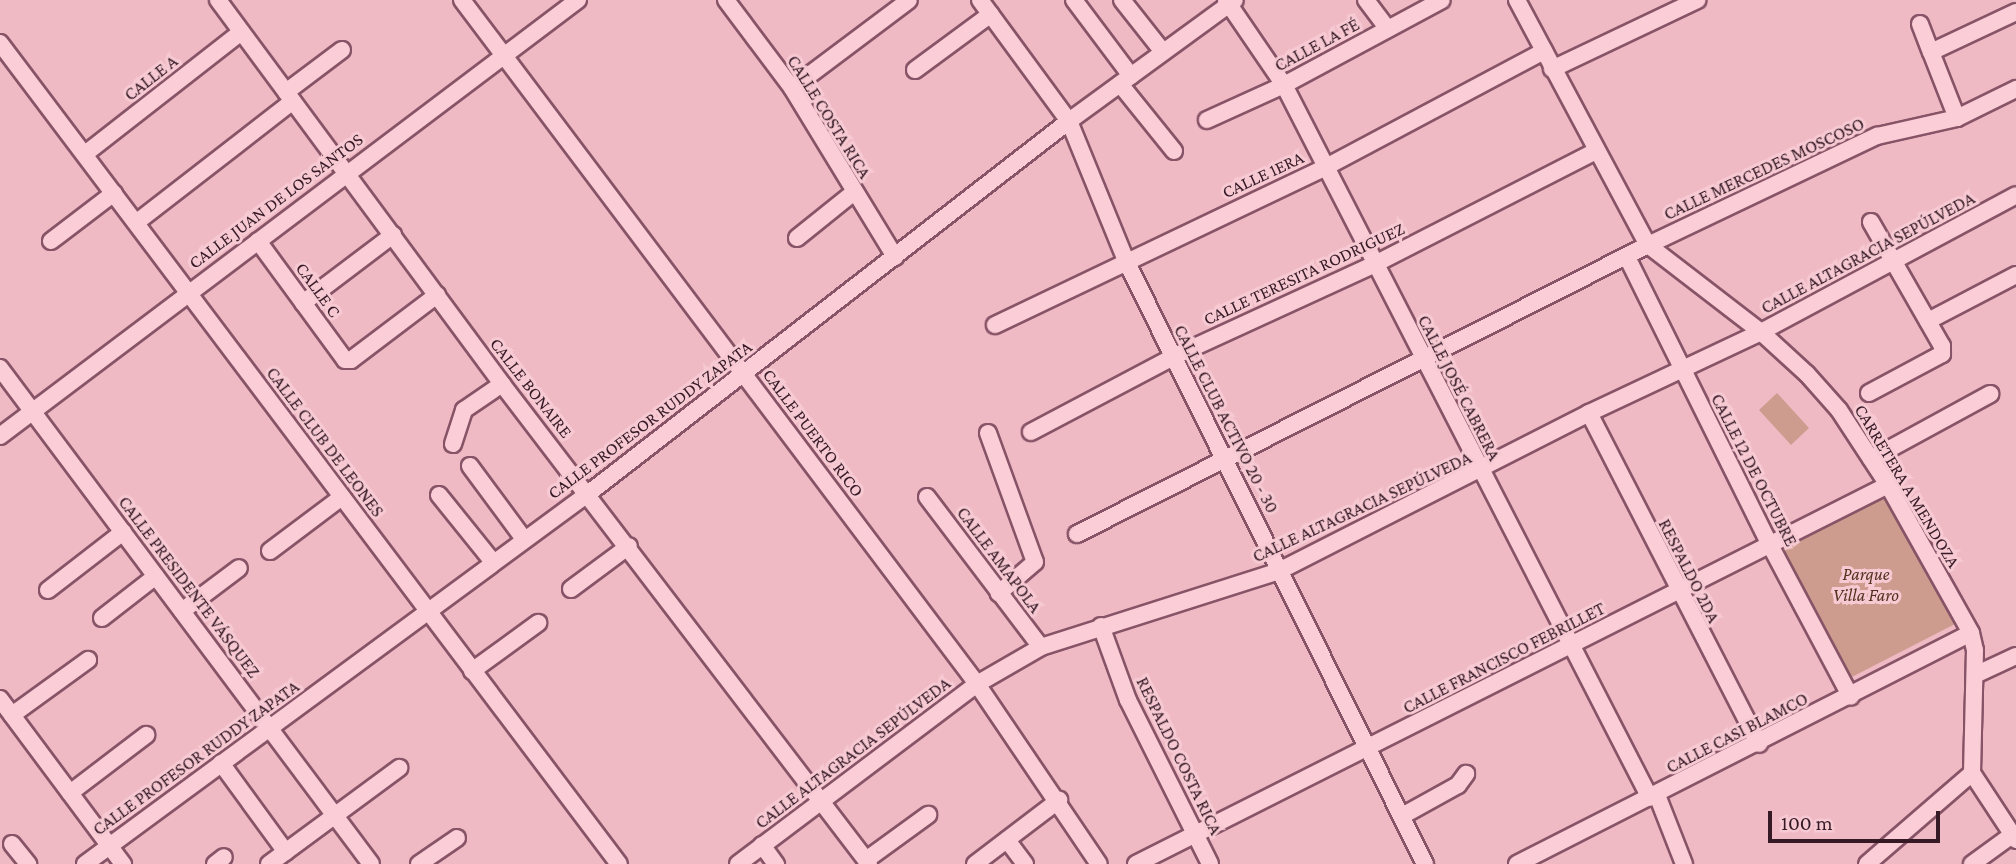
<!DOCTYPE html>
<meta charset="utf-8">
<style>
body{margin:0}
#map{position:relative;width:2016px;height:864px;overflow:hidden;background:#f0bac5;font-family:"Crimson Pro",serif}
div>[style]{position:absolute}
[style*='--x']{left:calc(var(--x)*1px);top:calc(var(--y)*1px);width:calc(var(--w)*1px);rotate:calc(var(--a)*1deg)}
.green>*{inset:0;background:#ce9c8e}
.roads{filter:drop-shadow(2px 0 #875467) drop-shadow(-2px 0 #875467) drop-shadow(0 2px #875467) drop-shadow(0 -2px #875467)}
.minor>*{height:16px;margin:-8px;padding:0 8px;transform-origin:8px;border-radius:8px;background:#fbced7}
span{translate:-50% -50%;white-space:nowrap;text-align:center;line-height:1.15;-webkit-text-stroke:6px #f7cad3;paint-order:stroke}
.street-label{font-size:18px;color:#351a26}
.park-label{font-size:18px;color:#53311f;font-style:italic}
.scale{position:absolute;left:1768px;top:811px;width:172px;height:32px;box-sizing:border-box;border:4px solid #351a26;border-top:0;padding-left:9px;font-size:21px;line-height:24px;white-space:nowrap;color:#351a26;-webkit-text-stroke:5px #f7cad3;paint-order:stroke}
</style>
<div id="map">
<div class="green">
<div style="clip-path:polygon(1777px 393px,1809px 428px,1791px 445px,1759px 410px)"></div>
<div style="clip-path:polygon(1887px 491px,1955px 624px,1846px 680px,1778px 547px)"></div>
</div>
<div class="roads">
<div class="minor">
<div style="--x:218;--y:0;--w:478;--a:53.5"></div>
<div style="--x:502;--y:384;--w:604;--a:52.6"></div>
<div style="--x:462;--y:0;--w:856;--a:53.02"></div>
<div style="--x:977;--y:684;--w:217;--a:55.9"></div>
<div style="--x:726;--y:0;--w:110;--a:53.1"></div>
<div style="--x:792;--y:88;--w:198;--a:58.6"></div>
<div style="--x:980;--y:0;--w:150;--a:53.7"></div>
<div style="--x:1069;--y:121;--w:151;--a:67.8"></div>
<div style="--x:1126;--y:261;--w:673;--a:63.63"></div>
<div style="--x:1074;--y:0;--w:95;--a:53.1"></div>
<div style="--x:1122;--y:0;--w:66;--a:51.7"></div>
<div style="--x:1226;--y:0;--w:103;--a:55.7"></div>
<div style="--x:1284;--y:85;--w:801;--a:62.83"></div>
<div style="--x:1366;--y:0;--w:36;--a:53"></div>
<div style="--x:1517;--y:0;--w:278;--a:61.9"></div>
<div style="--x:1648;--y:245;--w:143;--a:37.6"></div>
<div style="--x:1761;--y:332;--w:62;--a:42.4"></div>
<div style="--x:1807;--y:374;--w:48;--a:48.4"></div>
<div style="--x:1839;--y:410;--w:90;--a:56.8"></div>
<div style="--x:1888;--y:485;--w:170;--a:60.7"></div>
<div style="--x:1971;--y:633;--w:17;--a:77"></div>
<div style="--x:1975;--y:650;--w:123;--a:91.4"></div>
<div style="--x:1972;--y:773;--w:80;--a:56.7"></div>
<div style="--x:1920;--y:24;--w:30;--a:69"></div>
<div style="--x:0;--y:43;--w:1028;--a:52.99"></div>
<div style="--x:1552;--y:69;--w:161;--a:-25.4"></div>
<div style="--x:915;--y:70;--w:94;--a:-36.4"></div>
<div style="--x:1120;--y:84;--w:86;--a:51.1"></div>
<div style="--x:792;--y:88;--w:146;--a:-36.9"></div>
<div style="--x:286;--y:92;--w:70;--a:-36.9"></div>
<div style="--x:1957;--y:118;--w:71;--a:-111.5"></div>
<div style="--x:1931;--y:52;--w:94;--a:-25.2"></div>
<div style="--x:1207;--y:120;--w:85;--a:-24.4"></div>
<div style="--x:1284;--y:85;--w:179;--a:-28.3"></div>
<div style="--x:85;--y:154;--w:198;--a:-38"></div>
<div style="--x:137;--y:222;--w:197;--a:-37.8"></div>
<div style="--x:797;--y:238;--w:72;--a:-38.8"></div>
<div style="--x:51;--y:241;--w:79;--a:-37.3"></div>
<div style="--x:258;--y:241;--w:147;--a:53.8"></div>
<div style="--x:345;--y:360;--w:6;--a:0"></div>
<div style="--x:351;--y:360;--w:108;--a:-37.1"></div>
<div style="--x:1627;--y:257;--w:319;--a:63.6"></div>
<div style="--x:1769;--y:543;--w:174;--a:62"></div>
<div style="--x:303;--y:303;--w:113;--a:-37.1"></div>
<div style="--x:1928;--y:321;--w:99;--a:-27.6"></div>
<div style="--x:995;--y:325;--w:367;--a:-25.5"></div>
<div style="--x:1326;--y:167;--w:247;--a:-28"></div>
<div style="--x:0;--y:368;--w:619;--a:53.2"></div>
<div style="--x:1869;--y:393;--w:83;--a:-28.1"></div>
<div style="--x:1942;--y:354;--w:8;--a:-90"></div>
<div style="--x:1942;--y:346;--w:143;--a:-119.8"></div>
<div style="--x:1589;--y:413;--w:372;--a:62.8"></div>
<div style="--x:1031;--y:432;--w:161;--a:-27.8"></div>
<div style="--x:1173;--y:357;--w:222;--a:-24.7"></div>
<div style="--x:1375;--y:264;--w:246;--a:-27.1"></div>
<div style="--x:988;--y:433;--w:137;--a:70"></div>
<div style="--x:1035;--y:562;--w:48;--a:139.3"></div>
<div style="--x:0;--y:436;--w:724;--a:-37.03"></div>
<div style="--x:453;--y:444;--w:36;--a:-72"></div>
<div style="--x:464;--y:410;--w:46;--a:-34.4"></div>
<div style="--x:1871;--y:459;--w:136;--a:-28.6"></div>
<div style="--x:470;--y:466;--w:91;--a:53.5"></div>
<div style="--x:439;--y:495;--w:86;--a:51.1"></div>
<div style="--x:927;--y:497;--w:188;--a:52.8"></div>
<div style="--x:1077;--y:534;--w:640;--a:-26.85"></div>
<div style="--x:1648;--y:245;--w:254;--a:-25.5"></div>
<div style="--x:1877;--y:136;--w:82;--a:-12.7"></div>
<div style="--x:1957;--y:118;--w:66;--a:-26.2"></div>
<div style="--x:270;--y:551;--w:90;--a:-36.9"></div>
<div style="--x:571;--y:589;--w:72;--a:-36.6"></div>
<div style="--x:48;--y:590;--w:95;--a:-37.7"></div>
<div style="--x:182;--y:611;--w:71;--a:-37"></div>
<div style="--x:102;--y:618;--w:68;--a:-37.9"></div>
<div style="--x:1101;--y:626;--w:79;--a:70"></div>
<div style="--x:1128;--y:700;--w:183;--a:63.4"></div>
<div style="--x:472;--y:671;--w:82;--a:-36"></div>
<div style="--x:1975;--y:675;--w:45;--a:-24.9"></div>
<div style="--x:0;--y:699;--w:206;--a:53.3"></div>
<div style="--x:12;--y:715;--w:94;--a:-35.9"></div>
<div style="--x:221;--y:763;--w:110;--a:53.9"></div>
<div style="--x:70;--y:793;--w:96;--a:-37.3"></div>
<div style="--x:1657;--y:795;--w:74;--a:68.6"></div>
<div style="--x:1402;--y:816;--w:64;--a:-29"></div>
<div style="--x:1458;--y:785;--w:14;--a:-54"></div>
<div style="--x:1007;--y:840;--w:30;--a:53"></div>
<div style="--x:12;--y:844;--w:26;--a:51"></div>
<div style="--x:762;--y:845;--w:24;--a:54"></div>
<div style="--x:866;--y:860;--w:77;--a:-36"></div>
<div style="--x:85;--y:864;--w:626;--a:-36.36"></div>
<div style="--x:589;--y:493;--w:607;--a:-37.78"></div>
<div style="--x:1069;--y:121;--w:205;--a:-36.1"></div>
<div style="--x:215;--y:864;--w:11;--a:-38"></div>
<div style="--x:269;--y:864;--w:162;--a:-36.4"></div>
<div style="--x:419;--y:864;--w:46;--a:-34.4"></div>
<div style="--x:738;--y:864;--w:299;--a:-37"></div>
<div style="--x:977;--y:684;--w:74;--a:-30"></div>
<div style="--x:1041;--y:647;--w:250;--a:-17.7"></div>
<div style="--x:1279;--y:571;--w:348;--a:-27"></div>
<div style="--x:1589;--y:413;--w:190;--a:-25.2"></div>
<div style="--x:1761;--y:332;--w:289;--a:-28.2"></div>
<div style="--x:975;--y:864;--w:106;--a:-37.3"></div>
<div style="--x:1136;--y:864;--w:842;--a:-26.75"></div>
<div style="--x:1517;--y:864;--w:509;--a:-26.97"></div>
<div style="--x:1867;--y:864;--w:139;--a:-40.9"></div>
<div style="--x:1972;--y:864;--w:49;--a:-35.9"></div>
</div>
</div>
<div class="street-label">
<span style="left:1317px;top:45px;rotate:-28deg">CALLE LA FÉ</span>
<span style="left:151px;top:78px;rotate:-38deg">CALLE A</span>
<span style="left:829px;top:117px;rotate:58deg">CALLE COSTA RICA</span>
<span style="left:1764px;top:169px;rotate:-25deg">CALLE MERCEDES MOSCOSO</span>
<span style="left:1263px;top:175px;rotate:-25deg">CALLE 1ERA</span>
<span style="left:276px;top:201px;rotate:-37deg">CALLE JUAN DE LOS SANTOS</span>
<span style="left:1868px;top:253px;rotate:-28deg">CALLE ALTAGRACIA SEPÚLVEDA</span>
<span style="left:1304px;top:274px;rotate:-25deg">CALLE TERESITA RODRIGUEZ</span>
<span style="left:318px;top:290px;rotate:54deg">CALLE C</span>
<span style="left:531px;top:388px;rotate:52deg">CALLE BONAIRE</span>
<span style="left:1459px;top:388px;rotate:63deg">CALLE JOSÉ CABRERA</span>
<span style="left:1226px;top:419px;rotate:63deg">CALLE CLUB ACTIVO 20 - 30</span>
<span style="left:650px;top:420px;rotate:-37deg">CALLE PROFESOR RUDDY ZAPATA</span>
<span style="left:813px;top:433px;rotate:53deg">CALLE PUERTO RICO</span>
<span style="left:325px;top:442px;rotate:53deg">CALLE CLUB DE LEONES</span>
<span style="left:1754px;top:470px;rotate:63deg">CALLE 12 DE OCTUBRE</span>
<span style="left:1907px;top:486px;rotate:59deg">CARRETERA A MENDOZA</span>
<span style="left:1362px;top:507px;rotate:-25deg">CALLE ALTAGRACIA SEPÚLVEDA</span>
<span style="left:999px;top:560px;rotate:53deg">CALLE AMAPOLA</span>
<span style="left:1689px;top:571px;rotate:63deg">RESPALDO 2DA</span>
<span style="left:189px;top:587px;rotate:53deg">CALLE PRESIDENTE VÁSQUEZ</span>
<span style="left:1504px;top:658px;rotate:-27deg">CALLE FRANCISCO FEBRILLET</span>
<span style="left:1737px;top:733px;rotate:-27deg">CALLE CASI BLAMCO</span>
<span style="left:853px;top:753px;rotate:-37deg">CALLE ALTAGRACIA SEPÚLVEDA</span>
<span style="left:1179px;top:756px;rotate:64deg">RESPALDO COSTA RICA</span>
<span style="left:196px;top:758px;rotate:-36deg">CALLE PROFESOR RUDDY ZAPATA</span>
</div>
<div class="park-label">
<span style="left:1866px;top:585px">Parque<br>Villa Faro</span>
</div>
<div class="scale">100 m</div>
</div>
